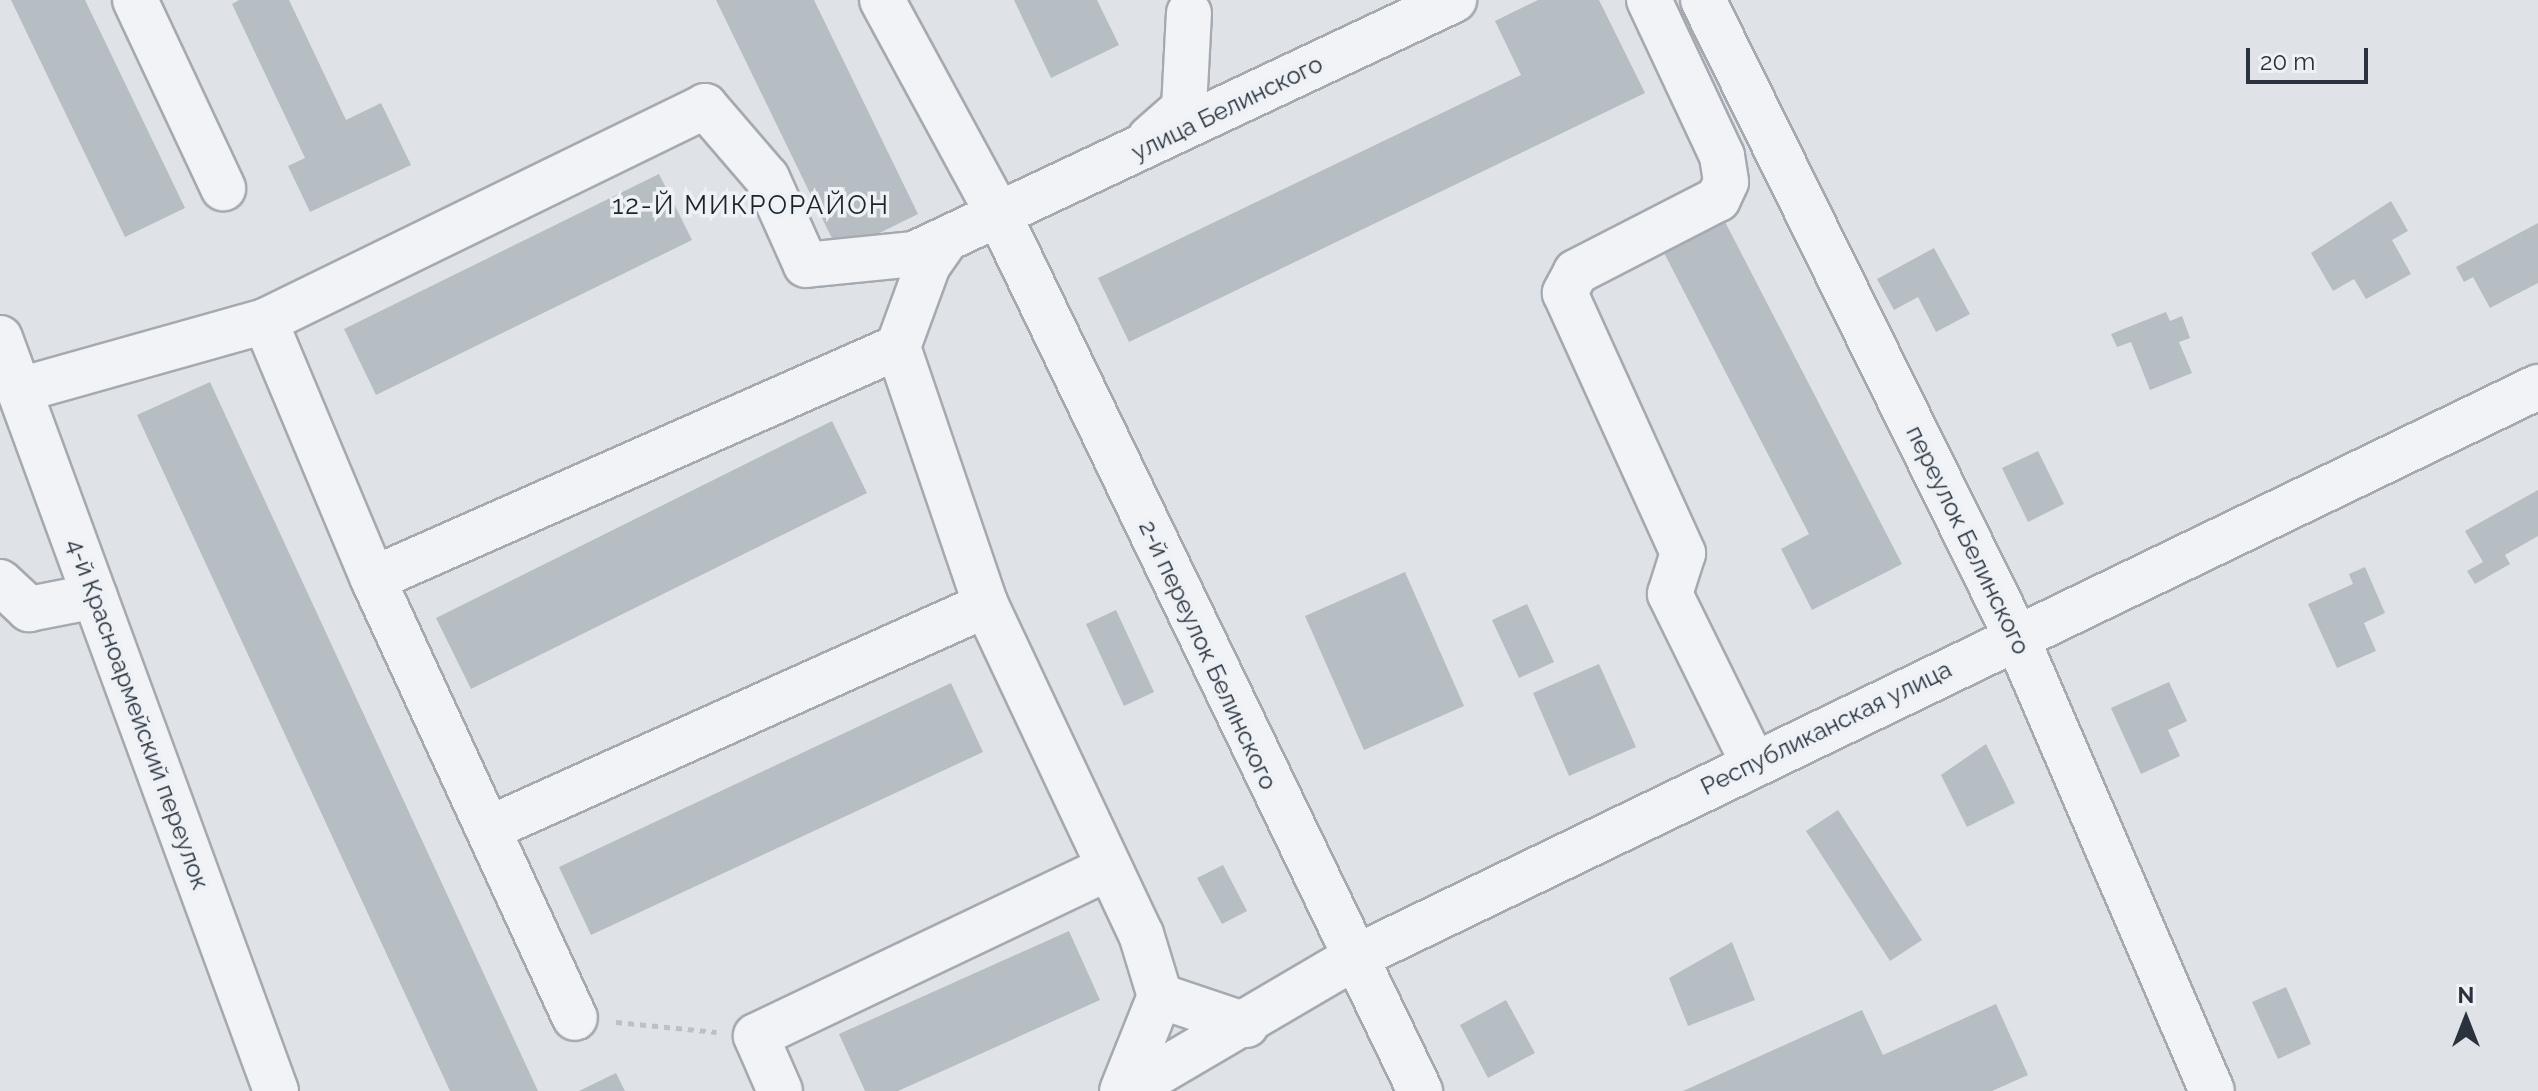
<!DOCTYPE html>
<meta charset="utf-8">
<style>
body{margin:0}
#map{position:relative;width:2538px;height:1091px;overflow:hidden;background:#dfe3e7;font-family:Raleway,sans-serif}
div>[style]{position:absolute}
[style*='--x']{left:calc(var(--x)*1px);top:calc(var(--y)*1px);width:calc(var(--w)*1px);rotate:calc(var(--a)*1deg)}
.building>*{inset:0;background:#b6bdc3}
.path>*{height:5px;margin-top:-2.5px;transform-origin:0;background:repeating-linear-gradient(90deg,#bdc1c6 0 6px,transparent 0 12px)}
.roads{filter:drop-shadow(2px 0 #a5aab1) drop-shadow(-2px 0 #a5aab1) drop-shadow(0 2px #a5aab1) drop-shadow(0 -2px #a5aab1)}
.minor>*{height:44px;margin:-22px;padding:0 22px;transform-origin:22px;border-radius:22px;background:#f1f3f6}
span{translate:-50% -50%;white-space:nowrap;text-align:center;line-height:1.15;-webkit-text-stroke:7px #eef1f5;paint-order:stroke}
.street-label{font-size:24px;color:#29323d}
.neighbourhood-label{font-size:26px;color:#1b232d;letter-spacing:2px}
.north{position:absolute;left:2426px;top:979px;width:80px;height:80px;-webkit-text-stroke:6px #eef1f5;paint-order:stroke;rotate:0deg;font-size:22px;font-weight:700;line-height:32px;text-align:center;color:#29323d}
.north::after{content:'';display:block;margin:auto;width:28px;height:36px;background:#29323d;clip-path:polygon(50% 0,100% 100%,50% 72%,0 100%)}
.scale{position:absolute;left:2246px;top:48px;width:122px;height:36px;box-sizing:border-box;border:4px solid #29323d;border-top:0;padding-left:10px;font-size:24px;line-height:28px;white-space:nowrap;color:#29323d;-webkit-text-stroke:6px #eef1f5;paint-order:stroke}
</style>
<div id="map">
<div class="building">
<div style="clip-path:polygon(11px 0,85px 0,185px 208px,125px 237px)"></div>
<div style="clip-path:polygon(239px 0,289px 0,346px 120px,381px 103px,411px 165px,310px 212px,288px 166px,305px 158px,232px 4px)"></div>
<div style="clip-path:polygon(716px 0,814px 0,918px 214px,839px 253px)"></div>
<div style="clip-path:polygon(1014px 0,1097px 0,1119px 45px,1051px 78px)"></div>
<div style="clip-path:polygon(1538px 0,1599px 0,1645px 93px,1129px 342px,1098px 278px,1521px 75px,1495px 21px)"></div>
<div style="clip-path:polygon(659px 174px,692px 240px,376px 395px,344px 329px)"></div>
<div style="clip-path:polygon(2391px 201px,2408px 231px,2392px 240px,2411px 274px,2366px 299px,2354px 279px,2333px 291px,2311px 253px)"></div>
<div style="clip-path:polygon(1722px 216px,1902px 564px,1812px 610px,1781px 549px,1809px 534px,1661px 247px)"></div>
<div style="clip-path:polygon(2538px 223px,2538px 283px,2490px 308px,2473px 277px,2464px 282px,2456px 267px)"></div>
<div style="clip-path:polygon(1934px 248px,1970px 314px,1936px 332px,1918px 297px,1894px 310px,1877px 279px)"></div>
<div style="clip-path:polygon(2166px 312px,2170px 321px,2182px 316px,2190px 338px,2179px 342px,2192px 373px,2150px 390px,2131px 342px,2117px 347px,2111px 334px)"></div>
<div style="clip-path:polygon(210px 382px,538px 1091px,450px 1091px,137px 415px)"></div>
<div style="clip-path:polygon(832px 421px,867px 493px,471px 689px,436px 618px)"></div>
<div style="clip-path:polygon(2038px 451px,2064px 504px,2028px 522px,2002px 468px)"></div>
<div style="clip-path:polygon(2538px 490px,2538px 536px,2505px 555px,2510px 564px,2475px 584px,2467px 571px,2483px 562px,2465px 531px)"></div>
<div style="clip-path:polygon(2365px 567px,2385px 613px,2364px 623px,2376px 651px,2337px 668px,2308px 604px,2353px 584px,2349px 574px)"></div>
<div style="clip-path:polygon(1405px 572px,1464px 706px,1364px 750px,1305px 616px)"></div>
<div style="clip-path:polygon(1527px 604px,1554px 662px,1519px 678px,1492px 620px)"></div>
<div style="clip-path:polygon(1116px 610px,1154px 692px,1124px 706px,1086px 624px)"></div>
<div style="clip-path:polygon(1599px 664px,1636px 747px,1569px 776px,1533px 693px)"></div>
<div style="clip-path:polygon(2169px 682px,2187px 721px,2168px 730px,2180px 756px,2141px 774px,2111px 708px)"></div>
<div style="clip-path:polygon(951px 683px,983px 752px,591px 935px,559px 867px)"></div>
<div style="clip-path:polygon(1986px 744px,2015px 803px,1967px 827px,1941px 775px)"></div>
<div style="clip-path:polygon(1838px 810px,1922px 940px,1890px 961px,1806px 831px)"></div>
<div style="clip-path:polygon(1223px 865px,1247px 911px,1222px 924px,1197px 878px)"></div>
<div style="clip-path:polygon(1069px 931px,1100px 1000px,898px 1091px,865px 1091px,839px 1034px)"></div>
<div style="clip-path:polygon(1732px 942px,1755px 1000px,1688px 1026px,1669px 978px)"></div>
<div style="clip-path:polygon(2286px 987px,2311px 1044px,2278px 1059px,2252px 1002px)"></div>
<div style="clip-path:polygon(1506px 1000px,1535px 1053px,1488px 1078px,1460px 1025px)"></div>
<div style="clip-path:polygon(1996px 1004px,2028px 1075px,1992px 1091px,1683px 1091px,1862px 1010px,1883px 1055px)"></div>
<div style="clip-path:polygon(616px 1073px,625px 1091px,579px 1091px)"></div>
</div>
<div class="path">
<div style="--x:616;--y:1022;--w:101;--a:5.7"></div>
</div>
<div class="roads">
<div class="minor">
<div style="--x:135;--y:0;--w:208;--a:64.9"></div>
<div style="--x:882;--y:0;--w:247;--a:61.5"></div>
<div style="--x:1000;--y:217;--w:970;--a:64.33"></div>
<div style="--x:1649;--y:0;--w:172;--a:64.9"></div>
<div style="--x:1722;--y:156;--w:26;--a:81"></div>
<div style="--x:1726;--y:182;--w:19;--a:115"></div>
<div style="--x:1718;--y:199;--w:160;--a:152.8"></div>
<div style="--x:1576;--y:272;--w:24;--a:118"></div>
<div style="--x:1565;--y:293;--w:286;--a:65.6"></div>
<div style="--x:1683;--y:553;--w:43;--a:107.6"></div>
<div style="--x:1670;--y:594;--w:188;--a:63.8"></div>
<div style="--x:1703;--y:0;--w:709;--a:63.8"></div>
<div style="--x:2016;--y:636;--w:495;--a:66.7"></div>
<div style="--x:1150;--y:138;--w:45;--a:-41.4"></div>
<div style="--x:1184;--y:108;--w:95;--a:-87"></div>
<div style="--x:945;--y:241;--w:29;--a:125"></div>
<div style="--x:928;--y:265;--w:87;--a:110.1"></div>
<div style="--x:898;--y:347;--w:273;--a:71.2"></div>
<div style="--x:986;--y:605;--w:364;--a:64.8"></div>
<div style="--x:1141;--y:934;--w:65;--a:73"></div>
<div style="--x:1160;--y:996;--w:102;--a:111.8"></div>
<div style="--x:265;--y:321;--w:280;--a:67.3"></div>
<div style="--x:373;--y:579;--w:483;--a:65.3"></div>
<div style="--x:0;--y:338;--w:802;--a:69.87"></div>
<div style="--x:20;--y:390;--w:255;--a:-15.7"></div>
<div style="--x:265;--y:321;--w:490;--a:-26"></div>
<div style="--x:705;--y:106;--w:95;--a:49.3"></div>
<div style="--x:767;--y:178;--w:95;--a:65.9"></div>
<div style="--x:806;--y:265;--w:109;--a:-5.8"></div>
<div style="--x:914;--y:254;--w:597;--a:-25.19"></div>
<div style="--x:373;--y:579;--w:574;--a:-23.84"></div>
<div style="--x:0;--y:582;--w:40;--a:43"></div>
<div style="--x:29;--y:609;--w:67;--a:-11.1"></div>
<div style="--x:490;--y:828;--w:544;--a:-24.21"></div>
<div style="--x:1160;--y:996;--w:91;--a:18.6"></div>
<div style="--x:780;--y:1091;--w:60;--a:-113.6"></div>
<div style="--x:756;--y:1036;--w:390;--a:-25.5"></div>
<div style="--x:1127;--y:1091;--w:261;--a:-30.4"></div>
<div style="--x:1352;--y:959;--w:1317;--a:-25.75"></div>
</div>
</div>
<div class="street-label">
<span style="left:1227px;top:108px;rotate:-26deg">улица Белинского</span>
<span style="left:1968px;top:540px;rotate:64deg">переулок Белинского</span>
<span style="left:1208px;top:655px;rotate:65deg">2-й переулок Белинского</span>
<span style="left:138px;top:714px;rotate:70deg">4-й Красноармейский переулок</span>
<span style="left:1826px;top:728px;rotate:-26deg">Республиканская улица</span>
</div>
<div class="neighbourhood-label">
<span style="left:751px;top:206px">12-Й МИКРОРАЙОН</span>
</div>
<div class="north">N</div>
<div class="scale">20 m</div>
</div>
